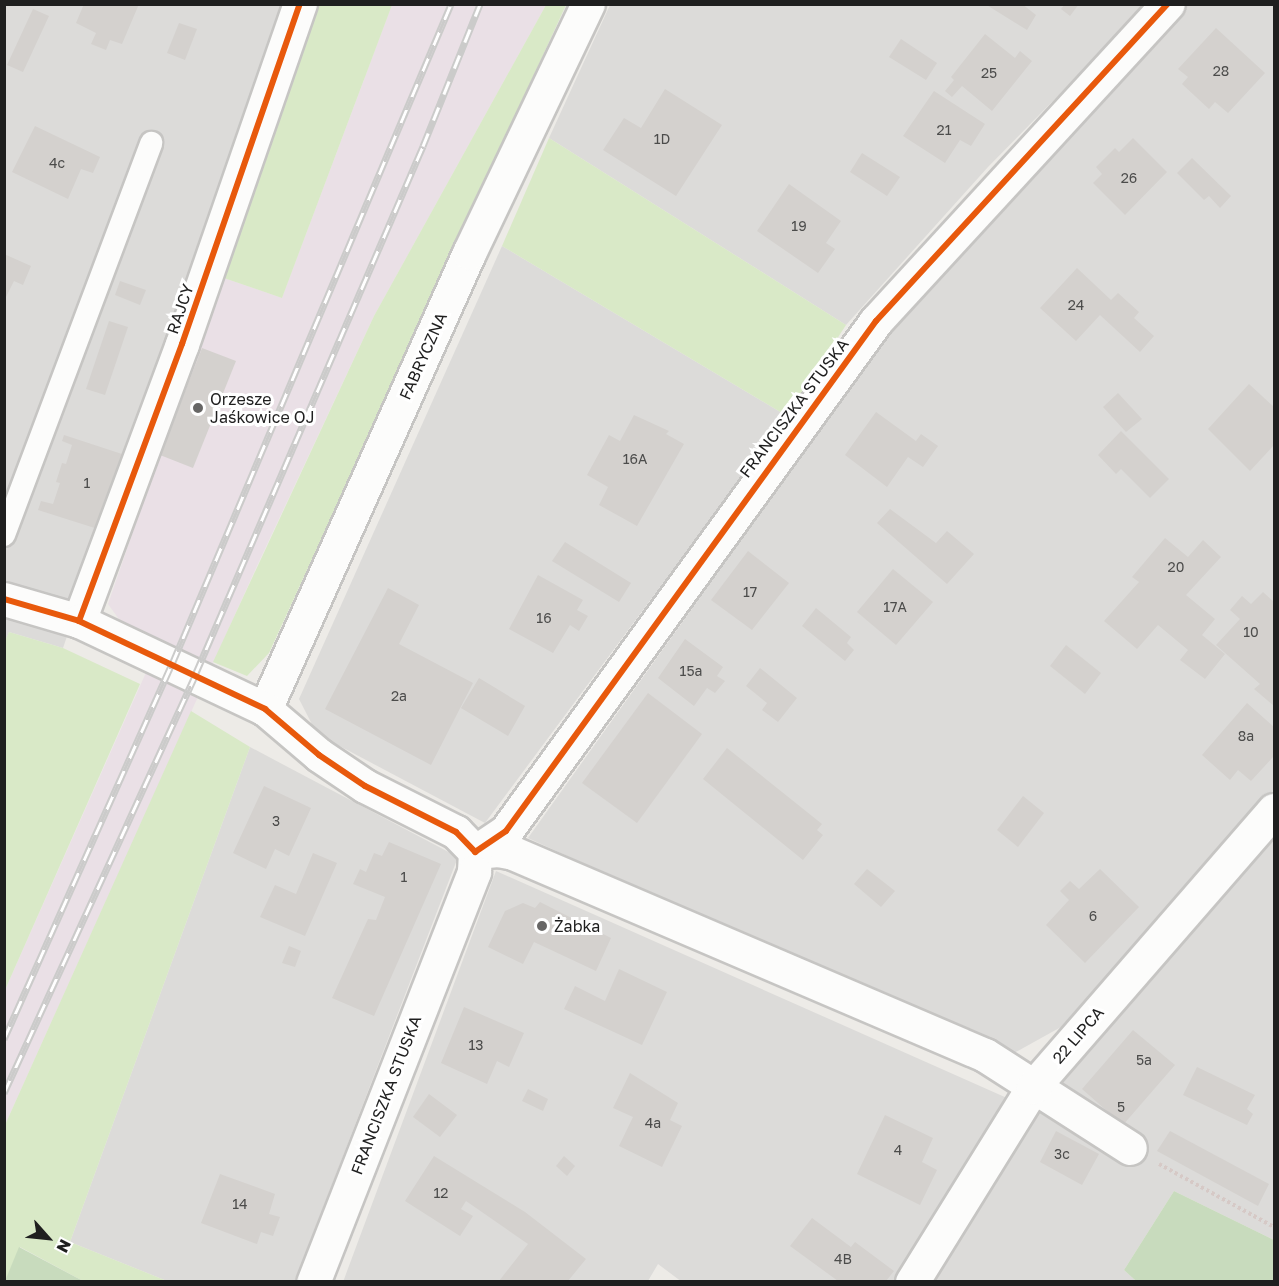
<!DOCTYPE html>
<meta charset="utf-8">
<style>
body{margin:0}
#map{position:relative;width:1279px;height:1286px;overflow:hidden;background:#edebe7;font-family:"Golos Text",sans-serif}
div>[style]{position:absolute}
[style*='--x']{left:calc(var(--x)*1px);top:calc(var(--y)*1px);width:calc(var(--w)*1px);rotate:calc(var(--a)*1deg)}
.residential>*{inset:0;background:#dcdbd9}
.industrial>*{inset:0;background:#eae0e6}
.grass>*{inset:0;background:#d9e9c7}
.forest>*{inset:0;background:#c8dbbd}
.building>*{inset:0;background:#d4d1ce}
.path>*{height:4px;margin-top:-2px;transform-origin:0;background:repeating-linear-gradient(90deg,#d6c9c6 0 3px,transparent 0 6px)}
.roads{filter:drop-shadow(2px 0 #c6c5c3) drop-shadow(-2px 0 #c6c5c3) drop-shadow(0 2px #c6c5c3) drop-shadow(0 -2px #c6c5c3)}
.service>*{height:22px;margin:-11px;padding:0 11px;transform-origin:11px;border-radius:11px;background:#fcfcfb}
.minor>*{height:33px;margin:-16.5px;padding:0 16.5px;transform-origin:16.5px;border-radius:16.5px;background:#fcfcfb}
.tertiary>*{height:33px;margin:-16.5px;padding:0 16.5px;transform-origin:16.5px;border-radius:16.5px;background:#fcfcfb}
.rail>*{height:7px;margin-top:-3.5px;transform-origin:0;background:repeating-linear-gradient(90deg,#fff 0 14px,#cbcbca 0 28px);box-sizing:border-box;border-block:2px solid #cbcbca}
.cycleway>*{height:6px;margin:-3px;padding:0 3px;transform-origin:3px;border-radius:3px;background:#e8590c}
.dots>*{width:16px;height:16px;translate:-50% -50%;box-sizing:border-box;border:3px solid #fff;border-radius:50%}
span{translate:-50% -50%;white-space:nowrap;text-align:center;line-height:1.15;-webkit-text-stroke:6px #fff;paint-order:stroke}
.number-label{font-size:14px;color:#4c4c4b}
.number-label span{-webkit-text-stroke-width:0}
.street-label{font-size:16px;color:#1f1f1f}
.poi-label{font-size:16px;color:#1f1f1f}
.left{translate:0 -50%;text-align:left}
.frame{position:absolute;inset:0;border:6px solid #1f1f1f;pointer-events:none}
.north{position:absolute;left:18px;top:1208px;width:60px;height:60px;-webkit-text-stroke:4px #fff;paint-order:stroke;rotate:117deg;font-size:16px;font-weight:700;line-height:24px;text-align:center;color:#1f1f1f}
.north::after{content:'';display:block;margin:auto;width:21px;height:27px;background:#1f1f1f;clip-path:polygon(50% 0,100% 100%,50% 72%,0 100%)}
</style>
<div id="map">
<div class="residential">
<div style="clip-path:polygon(5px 5px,285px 5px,63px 648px,9px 632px,5px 643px)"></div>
<div style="clip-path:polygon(610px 5px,1147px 5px,988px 167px,846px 325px,549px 138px)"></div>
<div style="clip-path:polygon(1186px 5px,1274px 5px,1274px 789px,1061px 1027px,1014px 1053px,780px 953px,528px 838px,884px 340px,1129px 60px)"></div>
<div style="clip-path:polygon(502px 246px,787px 416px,485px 823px,317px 734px,299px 699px)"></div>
<div style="clip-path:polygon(250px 747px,458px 857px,295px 1281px,167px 1281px,70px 1242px)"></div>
<div style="clip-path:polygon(1274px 829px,1274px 1240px,1174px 1191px,1124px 1270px,1136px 1281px,682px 1282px,658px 1264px,648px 1281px,343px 1282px,496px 871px,1007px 1098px)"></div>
</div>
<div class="industrial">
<div style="clip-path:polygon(392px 5px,546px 5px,374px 316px,256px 568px,5px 1125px,5px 990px,160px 641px,126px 629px,108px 604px,221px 277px,282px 298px)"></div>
</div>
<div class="grass">
<div style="clip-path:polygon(315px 5px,392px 5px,282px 298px,221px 277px)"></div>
<div style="clip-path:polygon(546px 5px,566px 5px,269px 653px,247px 676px,213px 662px,374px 316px)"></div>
<div style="clip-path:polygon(549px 138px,846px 325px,787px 416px,502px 246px)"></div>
<div style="clip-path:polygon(9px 632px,63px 648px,140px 684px,5px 990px,4px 643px)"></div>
<div style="clip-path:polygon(191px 711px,250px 747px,70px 1242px,167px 1281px,83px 1281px,20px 1247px,5px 1282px,5px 1125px)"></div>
</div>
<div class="forest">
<div style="clip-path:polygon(1174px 1191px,1274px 1240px,1274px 1281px,1136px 1281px,1124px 1270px)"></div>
<div style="clip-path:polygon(19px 1247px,83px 1281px,5px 1281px)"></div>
</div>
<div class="building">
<div style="clip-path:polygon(84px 4px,139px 4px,122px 44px,110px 40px,106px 50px,91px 44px,96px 33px,76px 23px)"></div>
<div style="clip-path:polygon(985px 4px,1022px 4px,1036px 15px,1027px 30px)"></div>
<div style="clip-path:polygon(1065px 4px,1079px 4px,1070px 16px,1061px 9px)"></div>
<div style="clip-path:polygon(33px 9px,49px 16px,23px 72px,7px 65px)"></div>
<div style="clip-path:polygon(179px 23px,197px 29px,185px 60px,167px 53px)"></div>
<div style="clip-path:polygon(1216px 28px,1265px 73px,1228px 113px,1215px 102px,1209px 109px,1182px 84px,1188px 77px,1178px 69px)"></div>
<div style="clip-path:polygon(985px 34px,1015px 58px,1020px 51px,1032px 61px,992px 111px,962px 86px,952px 97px,945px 91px,954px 80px,951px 77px)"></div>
<div style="clip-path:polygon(901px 39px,937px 63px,926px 80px,889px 57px)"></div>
<div style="clip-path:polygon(665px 89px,722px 125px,676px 196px,603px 150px,624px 118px,641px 128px)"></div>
<div style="clip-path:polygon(934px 91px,985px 124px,971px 146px,960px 140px,945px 163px,903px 136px)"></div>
<div style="clip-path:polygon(35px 126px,100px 157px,93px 173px,81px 169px,68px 199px,12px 172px)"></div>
<div style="clip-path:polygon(1133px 138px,1167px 172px,1125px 215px,1093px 183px,1102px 174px,1096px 167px,1115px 148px,1119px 152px)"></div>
<div style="clip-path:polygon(862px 153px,900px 177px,887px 196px,850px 172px)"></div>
<div style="clip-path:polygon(1192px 158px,1231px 196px,1220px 208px,1209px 196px,1204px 200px,1177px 173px)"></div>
<div style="clip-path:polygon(789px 184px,841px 221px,826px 243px,835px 249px,818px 273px,757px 231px)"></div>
<div style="clip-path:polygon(4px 254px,31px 266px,23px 285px,14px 281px,4px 301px)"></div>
<div style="clip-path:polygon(1077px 268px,1111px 300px,1118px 293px,1139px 312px,1134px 318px,1154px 336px,1140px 352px,1100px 315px,1076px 341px,1040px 308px)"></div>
<div style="clip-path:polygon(120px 281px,146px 290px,140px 305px,115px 295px)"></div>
<div style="clip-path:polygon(109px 321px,128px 327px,105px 395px,86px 389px)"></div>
<div style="clip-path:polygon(202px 348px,236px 361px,193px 468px,160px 455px)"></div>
<div style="clip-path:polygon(1249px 384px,1274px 407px,1274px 445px,1250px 471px,1208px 429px)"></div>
<div style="clip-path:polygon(1118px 393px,1142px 419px,1126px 432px,1103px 407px)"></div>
<div style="clip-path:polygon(876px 412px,916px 441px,921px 434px,938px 446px,923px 467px,908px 457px,887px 487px,845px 455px)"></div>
<div style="clip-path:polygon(634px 415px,669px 431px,666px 434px,684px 444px,637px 526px,599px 505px,608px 487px,587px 475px,609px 435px,620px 441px)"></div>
<div style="clip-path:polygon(1121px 431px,1169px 479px,1150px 498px,1121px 469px,1116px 474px,1098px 455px)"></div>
<div style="clip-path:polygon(64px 435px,125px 455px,101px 530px,38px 510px,41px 501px,53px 504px,60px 483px,56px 482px,62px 463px,66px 464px,72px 445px,62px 441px)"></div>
<div style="clip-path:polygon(890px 509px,936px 543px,947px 531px,974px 554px,947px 584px,877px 523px)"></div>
<div style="clip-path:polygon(1165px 538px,1188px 557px,1203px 540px,1221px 557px,1186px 595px,1215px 619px,1202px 635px,1225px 654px,1205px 679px,1180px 660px,1188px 650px,1158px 625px,1137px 649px,1104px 621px,1139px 582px,1132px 577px)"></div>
<div style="clip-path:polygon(565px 542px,631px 583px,619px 602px,552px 561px)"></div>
<div style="clip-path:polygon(748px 551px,789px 583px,752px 630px,711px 600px)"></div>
<div style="clip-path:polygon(893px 569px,933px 602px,896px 645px,857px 612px)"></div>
<div style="clip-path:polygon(538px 575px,583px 600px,577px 610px,588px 616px,579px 631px,570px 625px,553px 653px,509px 629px)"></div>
<div style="clip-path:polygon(388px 588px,419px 605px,399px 644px,473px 683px,431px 765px,325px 709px)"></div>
<div style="clip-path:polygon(1263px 592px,1274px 602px,1274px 706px,1254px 689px,1260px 684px,1216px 645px,1240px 619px,1230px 610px,1242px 596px,1251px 604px)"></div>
<div style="clip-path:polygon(816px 608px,851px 637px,847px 643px,854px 650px,845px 661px,802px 626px)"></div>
<div style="clip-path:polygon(685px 639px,723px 667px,717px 676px,725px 681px,715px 693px,707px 688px,694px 706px,658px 678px)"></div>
<div style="clip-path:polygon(1066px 645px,1101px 673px,1085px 694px,1050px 666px)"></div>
<div style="clip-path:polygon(760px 668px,797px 698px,778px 722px,762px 710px,767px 703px,746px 686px)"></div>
<div style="clip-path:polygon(479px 678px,525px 706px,508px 736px,461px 708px)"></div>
<div style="clip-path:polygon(648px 693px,702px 734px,637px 823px,582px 783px)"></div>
<div style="clip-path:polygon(1247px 703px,1274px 727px,1274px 756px,1251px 781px,1238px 770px,1230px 780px,1202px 755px)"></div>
<div style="clip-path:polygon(727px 748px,822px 824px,817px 830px,823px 835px,803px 860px,703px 779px)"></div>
<div style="clip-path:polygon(264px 786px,311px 808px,289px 856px,275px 849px,266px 869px,233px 853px)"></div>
<div style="clip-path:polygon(1023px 796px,1044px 813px,1018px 847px,997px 830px)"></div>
<div style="clip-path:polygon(389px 842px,441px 864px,374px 1016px,332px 998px,368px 919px,376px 920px,385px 897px,353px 884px,360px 869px,366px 872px,374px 853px,382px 856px)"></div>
<div style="clip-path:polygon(313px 853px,337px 863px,305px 936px,260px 917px,275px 885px,296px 894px)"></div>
<div style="clip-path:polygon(867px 869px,895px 891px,881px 907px,854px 884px)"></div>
<div style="clip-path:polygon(1100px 869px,1139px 907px,1085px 963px,1046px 925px,1069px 900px,1060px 891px,1070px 881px,1079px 889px)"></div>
<div style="clip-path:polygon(540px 902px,611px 938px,596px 971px,534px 942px,523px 964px,488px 947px,505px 911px,523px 903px,535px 908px)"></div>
<div style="clip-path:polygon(289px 946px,301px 951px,295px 967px,282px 963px)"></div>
<div style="clip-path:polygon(619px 969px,667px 992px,642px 1045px,564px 1009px,575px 986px,605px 1001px)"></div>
<div style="clip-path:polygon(464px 1007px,524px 1033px,509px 1067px,497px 1061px,487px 1084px,441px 1063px)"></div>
<div style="clip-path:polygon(1133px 1030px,1175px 1065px,1123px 1125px,1082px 1089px)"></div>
<div style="clip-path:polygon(1197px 1067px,1255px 1095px,1247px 1109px,1253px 1114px,1247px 1125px,1183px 1095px)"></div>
<div style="clip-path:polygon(630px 1073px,678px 1103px,670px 1120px,682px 1126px,662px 1167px,619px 1146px,633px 1117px,613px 1108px)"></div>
<div style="clip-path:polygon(528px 1089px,548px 1099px,543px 1111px,522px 1101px)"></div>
<div style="clip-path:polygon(429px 1094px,457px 1115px,440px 1137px,413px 1117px)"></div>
<div style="clip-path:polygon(885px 1115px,933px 1138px,922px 1162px,937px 1170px,920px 1205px,857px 1174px)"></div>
<div style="clip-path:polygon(1056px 1131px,1099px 1154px,1082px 1185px,1040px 1162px)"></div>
<div style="clip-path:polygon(1170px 1131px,1269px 1184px,1258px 1206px,1157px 1151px)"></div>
<div style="clip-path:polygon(434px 1156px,525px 1212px,586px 1259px,568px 1281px,499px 1281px,528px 1244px,466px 1201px,461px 1209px,473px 1216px,460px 1236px,405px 1201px)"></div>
<div style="clip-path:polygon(564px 1156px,575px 1166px,567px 1176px,556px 1166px)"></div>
<div style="clip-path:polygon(220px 1174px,275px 1194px,269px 1214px,280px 1217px,273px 1236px,261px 1232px,257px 1244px,201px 1223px)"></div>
<div style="clip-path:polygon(812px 1218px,851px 1247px,855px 1242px,894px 1271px,886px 1281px,838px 1281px,790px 1246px)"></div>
</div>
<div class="path">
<div style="--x:1159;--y:1164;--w:131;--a:28.7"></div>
</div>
<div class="roads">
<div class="service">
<div style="--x:4;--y:535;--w:419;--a:-69.4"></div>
</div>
<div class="minor">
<div style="--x:79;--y:621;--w:296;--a:-69.6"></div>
<div style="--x:182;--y:344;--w:360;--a:-70.9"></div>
<div style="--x:265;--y:709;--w:500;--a:-65.9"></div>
<div style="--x:469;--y:253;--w:276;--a:-64.5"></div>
<div style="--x:475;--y:852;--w:37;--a:-34"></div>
<div style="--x:506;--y:831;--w:630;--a:-54.04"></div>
<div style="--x:876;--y:321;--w:431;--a:-47.4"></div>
<div style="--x:475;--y:852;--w:23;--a:-5"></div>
<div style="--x:498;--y:850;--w:15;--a:11"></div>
<div style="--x:513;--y:853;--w:513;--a:23.17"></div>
<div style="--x:985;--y:1055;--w:172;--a:32.7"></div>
<div style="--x:912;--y:1282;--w:229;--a:-58.2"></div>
<div style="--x:1033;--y:1087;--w:367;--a:-49"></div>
</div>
<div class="tertiary">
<div style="--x:4;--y:599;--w:78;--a:16.3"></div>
<div style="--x:79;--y:621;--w:206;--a:25.3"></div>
<div style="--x:265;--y:709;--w:71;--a:40.4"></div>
<div style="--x:319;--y:755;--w:55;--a:34"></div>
<div style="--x:365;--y:786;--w:102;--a:26.8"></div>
<div style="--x:456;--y:832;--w:28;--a:46"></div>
<div style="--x:475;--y:852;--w:20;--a:93"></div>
<div style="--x:474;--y:872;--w:440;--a:111.4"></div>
</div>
</div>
<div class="rail">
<div style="--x:4;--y:1039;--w:411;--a:-65.9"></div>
<div style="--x:172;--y:664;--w:717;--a:-67.08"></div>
<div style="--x:4;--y:1093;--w:460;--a:-65.4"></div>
<div style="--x:195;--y:675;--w:576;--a:-66.68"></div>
<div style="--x:423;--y:146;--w:153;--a:-68.1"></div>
</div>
<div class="cycleway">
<div style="--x:4;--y:599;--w:78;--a:16.3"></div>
<div style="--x:79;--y:621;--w:206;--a:25.3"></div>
<div style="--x:265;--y:709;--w:71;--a:40.4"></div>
<div style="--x:319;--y:755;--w:55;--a:34"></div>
<div style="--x:365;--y:786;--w:102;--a:26.8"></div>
<div style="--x:456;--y:832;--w:28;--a:46"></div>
<div style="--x:475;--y:852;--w:37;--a:-34"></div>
<div style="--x:506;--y:831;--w:630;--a:-54.04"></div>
<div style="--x:876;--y:321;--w:431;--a:-47.4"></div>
<div style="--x:79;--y:621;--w:296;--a:-69.6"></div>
<div style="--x:182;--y:344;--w:360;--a:-70.9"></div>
</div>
<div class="dots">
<div style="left:198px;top:408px;background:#676665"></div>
<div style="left:542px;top:926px;background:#676665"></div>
</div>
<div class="number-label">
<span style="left:1221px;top:71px">28</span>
<span style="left:989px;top:73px">25</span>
<span style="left:944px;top:130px">21</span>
<span style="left:662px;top:139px">1D</span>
<span style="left:57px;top:163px">4c</span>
<span style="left:1129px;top:178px">26</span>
<span style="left:799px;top:226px">19</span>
<span style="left:1076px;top:305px">24</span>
<span style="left:635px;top:459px">16A</span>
<span style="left:87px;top:483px">1</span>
<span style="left:1176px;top:567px">20</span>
<span style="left:750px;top:592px">17</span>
<span style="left:895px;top:607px">17A</span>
<span style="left:544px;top:618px">16</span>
<span style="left:1251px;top:632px">10</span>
<span style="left:691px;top:671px">15a</span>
<span style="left:399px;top:696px">2a</span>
<span style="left:1246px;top:736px">8a</span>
<span style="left:276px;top:821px">3</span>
<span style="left:404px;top:877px">1</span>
<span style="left:1093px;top:916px">6</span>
<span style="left:476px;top:1045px">13</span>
<span style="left:1144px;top:1060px">5a</span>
<span style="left:1121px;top:1107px">5</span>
<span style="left:653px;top:1123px">4a</span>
<span style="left:898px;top:1150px">4</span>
<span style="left:1062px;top:1154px">3c</span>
<span style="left:441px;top:1193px">12</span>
<span style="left:240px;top:1204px">14</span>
<span style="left:843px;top:1259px">4B</span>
</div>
<div class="street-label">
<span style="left:180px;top:309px;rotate:-71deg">RAJCY</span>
<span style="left:423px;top:356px;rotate:-66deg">FABRYCZNA</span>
<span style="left:794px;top:408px;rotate:-53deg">FRANCISZKA STUSKA</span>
<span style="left:1078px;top:1035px;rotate:-49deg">22 LIPCA</span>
<span style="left:386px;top:1095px;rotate:-69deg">FRANCISZKA STUSKA</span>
</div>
<div class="poi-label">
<span class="left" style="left:210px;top:408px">Orzesze<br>Jaśkowice OJ</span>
<span class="left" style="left:554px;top:926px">Żabka</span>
</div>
<div class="frame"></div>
<div class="north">N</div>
</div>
